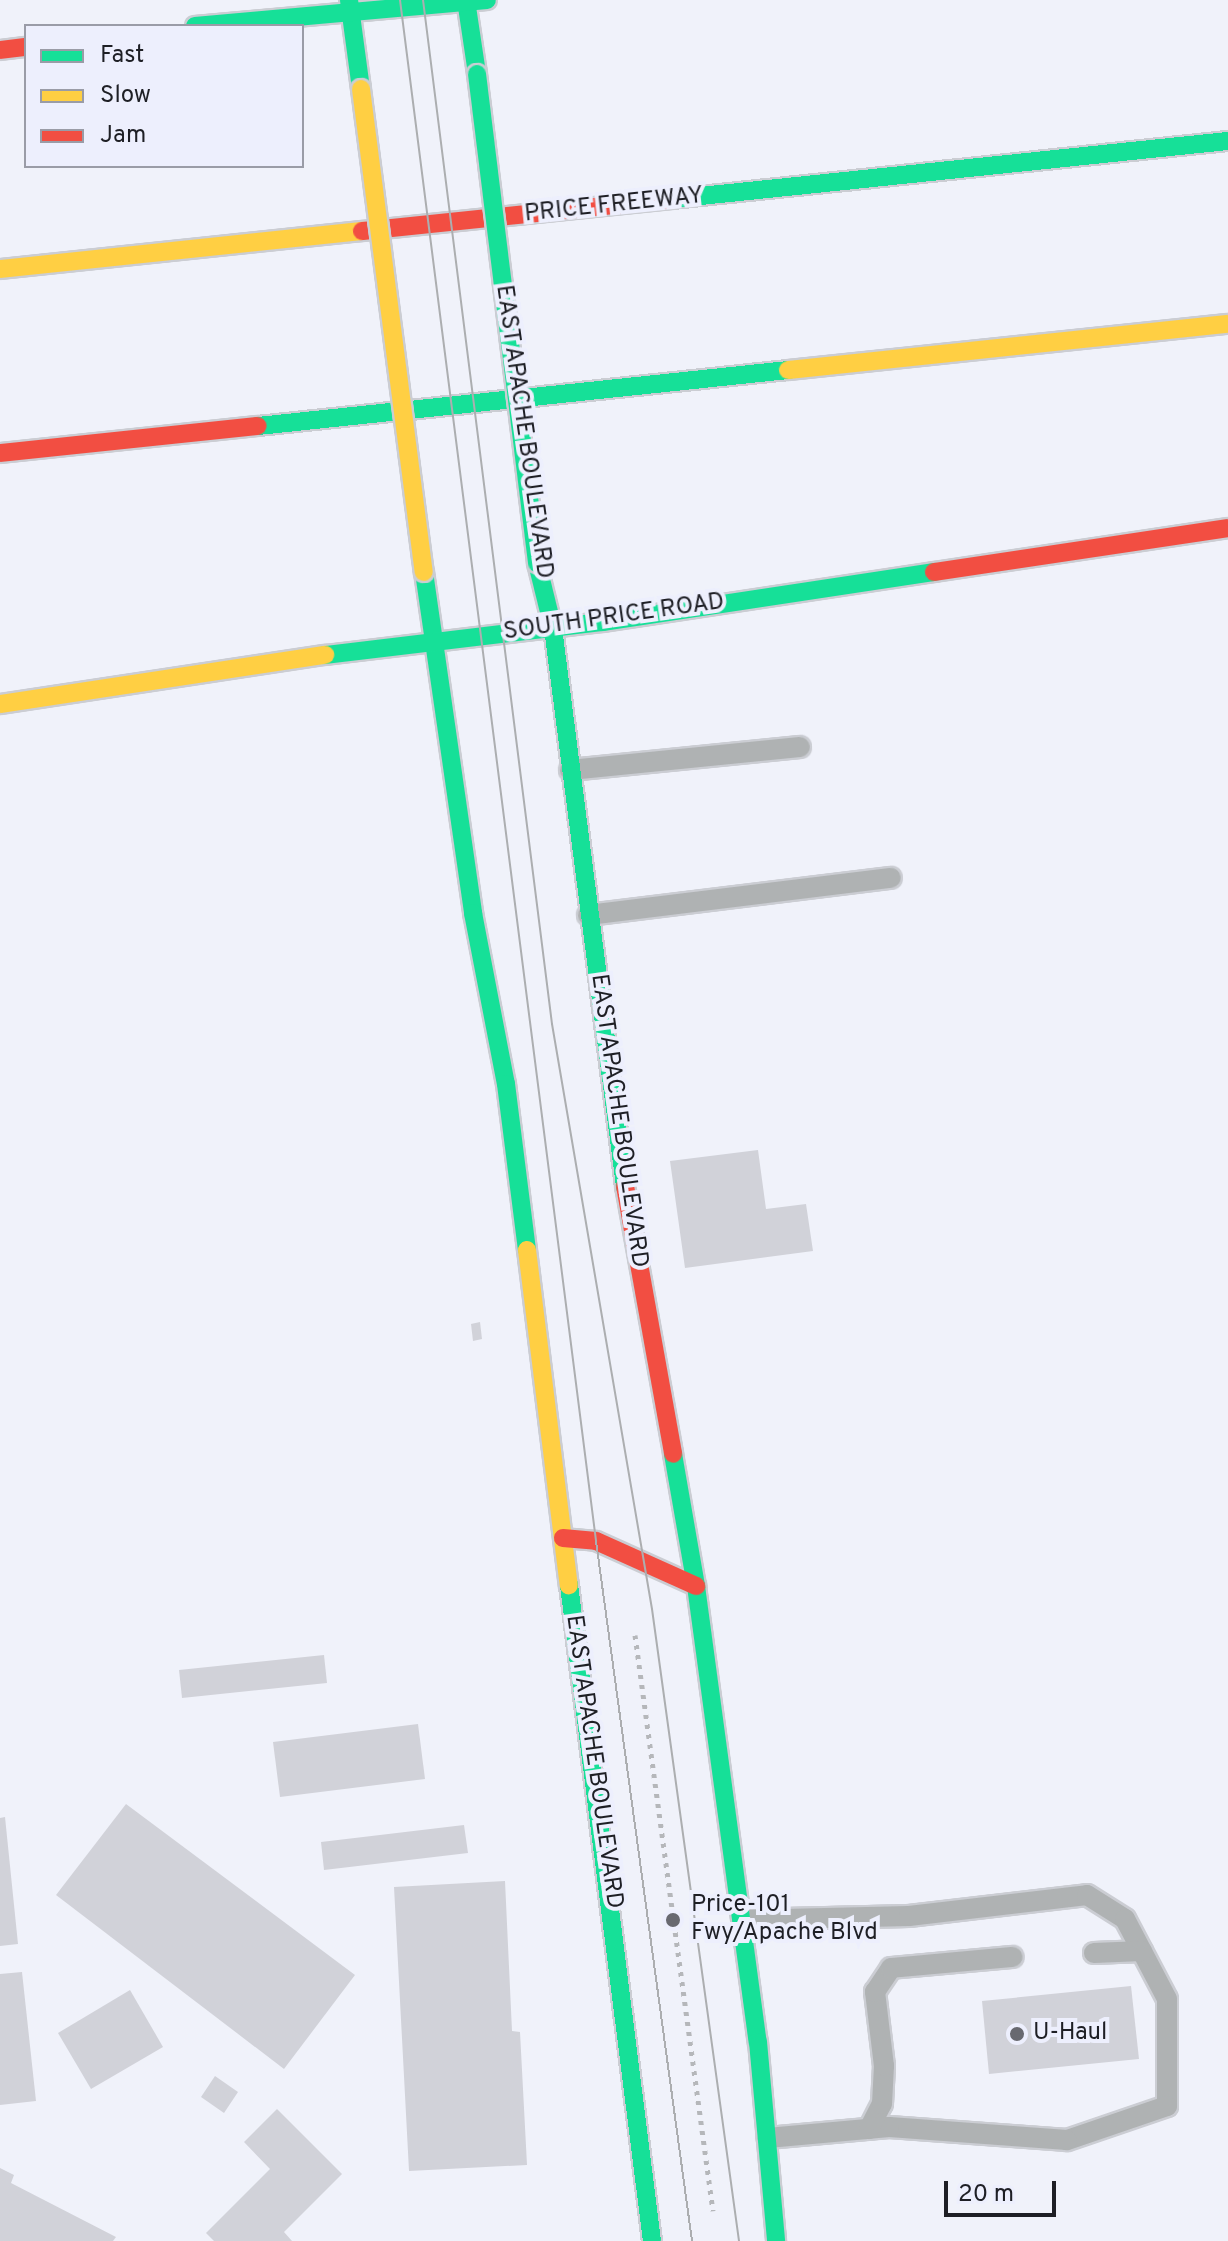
<!DOCTYPE html>
<style>
body{margin:0}
#map{position:relative;width:1228px;height:2241px;overflow:hidden;background:#f0f2fa;font-family:Overpass,sans-serif}
div>[style]{position:absolute}
[style*='--x']{left:calc(var(--x)*1px);top:calc(var(--y)*1px);width:calc(var(--w)*1px);rotate:calc(var(--a)*1deg)}
.building>*{inset:0;background:#d1d2d9}
.path>*{height:5px;margin-top:-2.5px;transform-origin:0;background:repeating-linear-gradient(90deg,#b5b7ba 0 4px,transparent 0 10px)}
.roads{filter:drop-shadow(2px 0 #cbcdd3) drop-shadow(-2px 0 #cbcdd3) drop-shadow(0 2px #cbcdd3) drop-shadow(0 -2px #cbcdd3)}
.lane>*{height:20px;margin:-10px;padding:0 10px;transform-origin:10px;border-radius:10px;background:#afb2b3}
.fast>*{height:18px;margin:-9px;padding:0 9px;transform-origin:9px;border-radius:9px;background:#16e098}
.slow>*{height:18px;margin:-9px;padding:0 9px;transform-origin:9px;border-radius:9px;background:#ffcf43}
.jam>*{height:18px;margin:-9px;padding:0 9px;transform-origin:9px;border-radius:9px;background:#f24e42}
.tram>*{height:2px;margin:-1px;padding:0 1px;transform-origin:1px;border-radius:1px;background:#acaeb0}
.bridges{filter:drop-shadow(2px 0 #cbcdd3) drop-shadow(-2px 0 #cbcdd3) drop-shadow(0 2px #cbcdd3) drop-shadow(0 -2px #cbcdd3)}
.fast-bridge>*{height:18px;margin:-9px;padding:0 9px;transform-origin:9px;border-radius:9px;background:#16e098}
.slow-bridge>*{height:18px;margin:-9px;padding:0 9px;transform-origin:9px;border-radius:9px;background:#ffcf43}
.dots>*{width:22px;height:22px;translate:-50% -50%;box-sizing:border-box;border:4px solid #edeffd;border-radius:50%}
span{translate:-50% -50%;white-space:nowrap;text-align:center;line-height:1.15;-webkit-text-stroke:8px #edeffd;paint-order:stroke}
.street-label{font-size:24px;color:#1e1f25}
.poi-label{font-size:24px;color:#1e1f25}
.left{translate:0 -50%;text-align:left}
.legend{position:absolute;left:24px;top:24px;width:280px;height:144px;box-sizing:border-box;background:#edeffd;border:2px solid #9a9ca7;margin:0;padding:10px 14px;list-style:none;font-size:24px;color:#1e1f25}
.legend li{display:flex;align-items:center;gap:16px;height:40px}
.legend b{width:40px;border:2px solid #9a9ca7}
.scale{position:absolute;left:944px;top:2181px;width:112px;height:36px;box-sizing:border-box;border:4px solid #1e1f25;border-top:0;padding-left:10px;font-size:24px;line-height:28px;white-space:nowrap;color:#1e1f25;-webkit-text-stroke:6px #edeffd;paint-order:stroke}
</style>
<div id="map">
<div class="building">
<div style="clip-path:polygon(758px 1150px,766px 1209px,806px 1204px,813px 1251px,685px 1268px,670px 1161px)"></div>
<div style="clip-path:polygon(480px 1322px,482px 1339px,473px 1341px,471px 1324px)"></div>
<div style="clip-path:polygon(324px 1655px,327px 1683px,182px 1698px,179px 1670px)"></div>
<div style="clip-path:polygon(418px 1724px,425px 1779px,280px 1797px,273px 1742px)"></div>
<div style="clip-path:polygon(126px 1804px,355px 1975px,284px 2069px,56px 1895px)"></div>
<div style="clip-path:polygon(5px 1817px,18px 1944px,0 1946px,0 1818px)"></div>
<div style="clip-path:polygon(464px 1825px,468px 1853px,324px 1870px,321px 1842px)"></div>
<div style="clip-path:polygon(505px 1881px,512px 2031px,520px 2032px,527px 2165px,409px 2171px,394px 1887px)"></div>
<div style="clip-path:polygon(22px 1972px,36px 2101px,0 2105px,0 1974px)"></div>
<div style="clip-path:polygon(1131px 1986px,1139px 2059px,989px 2074px,982px 2001px)"></div>
<div style="clip-path:polygon(130px 1990px,163px 2047px,91px 2089px,58px 2033px)"></div>
<div style="clip-path:polygon(215px 2076px,238px 2092px,224px 2113px,201px 2097px)"></div>
<div style="clip-path:polygon(277px 2109px,342px 2174px,284px 2232px,292px 2241px,214px 2241px,206px 2233px,270px 2169px,244px 2142px)"></div>
<div style="clip-path:polygon(0 2168px,14px 2175px,11px 2183px,116px 2237px,113px 2241px,0 2241px)"></div>
</div>
<div class="path">
<div style="--x:635;--y:1635;--w:581;--a:82.29"></div>
</div>
<div class="roads">
<div class="lane">
<div style="--x:570;--y:770;--w:231;--a:-5.7"></div>
<div style="--x:588;--y:915;--w:305;--a:-7"></div>
<div style="--x:742;--y:1920;--w:167;--a:-1.4"></div>
<div style="--x:909;--y:1916;--w:179;--a:-6.7"></div>
<div style="--x:1087;--y:1895;--w:45;--a:32.3"></div>
<div style="--x:1125;--y:1919;--w:90;--a:62.3"></div>
<div style="--x:1167;--y:1999;--w:107;--a:90"></div>
<div style="--x:1167;--y:2106;--w:106;--a:161.2"></div>
<div style="--x:1067;--y:2140;--w:178;--a:-175.8"></div>
<div style="--x:889;--y:2127;--w:122;--a:174.8"></div>
<div style="--x:1094;--y:1953;--w:48;--a:-2.4"></div>
<div style="--x:869;--y:2129;--w:28;--a:-63"></div>
<div style="--x:882;--y:2104;--w:38;--a:-87"></div>
<div style="--x:884;--y:2066;--w:75;--a:-96.9"></div>
<div style="--x:875;--y:1992;--w:29;--a:-56"></div>
<div style="--x:891;--y:1968;--w:122;--a:-5.2"></div>
</div>
<div class="fast">
<div style="--x:349;--y:0;--w:90;--a:82.3"></div>
<div style="--x:466;--y:0;--w:75;--a:81.5"></div>
<div style="--x:195;--y:26;--w:293;--a:-5.1"></div>
<div style="--x:672;--y:199;--w:559;--a:-5.96"></div>
<div style="--x:258;--y:426;--w:533;--a:-6.03"></div>
<div style="--x:537;--y:563;--w:67;--a:76.2"></div>
<div style="--x:553;--y:628;--w:563;--a:82.65"></div>
<div style="--x:424;--y:572;--w:345;--a:81.8"></div>
<div style="--x:473;--y:913;--w:174;--a:79.1"></div>
<div style="--x:506;--y:1084;--w:167;--a:82.8"></div>
<div style="--x:325;--y:655;--w:280;--a:-6.8"></div>
<div style="--x:603;--y:622;--w:335;--a:-8.6"></div>
<div style="--x:673;--y:1454;--w:134;--a:80.1"></div>
<div style="--x:696;--y:1586;--w:460;--a:82.3"></div>
<div style="--x:758;--y:2042;--w:200;--a:84.8"></div>
<div style="--x:569;--y:1585;--w:661;--a:82.79"></div>
</div>
<div class="slow">
<div style="--x:0;--y:269;--w:364;--a:-6"></div>
<div style="--x:788;--y:370;--w:442;--a:-6"></div>
<div style="--x:0;--y:704;--w:329;--a:-8.6"></div>
<div style="--x:527;--y:1250;--w:338;--a:82.9"></div>
</div>
<div class="jam">
<div style="--x:0;--y:50;--w:26;--a:-7"></div>
<div style="--x:362;--y:231;--w:312;--a:-5.9"></div>
<div style="--x:0;--y:453;--w:259;--a:-6"></div>
<div style="--x:934;--y:572;--w:297;--a:-8.5"></div>
<div style="--x:625;--y:1186;--w:272;--a:79.8"></div>
<div style="--x:563;--y:1538;--w:33;--a:5"></div>
<div style="--x:596;--y:1541;--w:110;--a:24.2"></div>
</div>
</div>
<div class="tram">
<div style="--x:400;--y:0;--w:1553;--a:82.75"></div>
<div style="--x:596;--y:1541;--w:707;--a:82.19"></div>
<div style="--x:423;--y:0;--w:1032;--a:82.82"></div>
<div style="--x:552;--y:1024;--w:593;--a:80.3"></div>
<div style="--x:652;--y:1609;--w:638;--a:82.16"></div>
</div>
<div class="bridges">
<div class="fast-bridge">
<div style="--x:477;--y:74;--w:493;--a:83"></div>
</div>
<div class="slow-bridge">
<div style="--x:361;--y:89;--w:487;--a:82.6"></div>
</div>
</div>
<div class="dots">
<div style="left:673px;top:1920px;background:#686970"></div>
<div style="left:1017px;top:2034px;background:#686970"></div>
</div>
<div class="street-label">
<span style="left:614px;top:206px;rotate:-6deg">PRICE FREEWAY</span>
<span style="left:523px;top:432px;rotate:82deg">EAST APACHE BOULEVARD</span>
<span style="left:614px;top:618px;rotate:-8deg">SOUTH PRICE ROAD</span>
<span style="left:618px;top:1121px;rotate:82deg">EAST APACHE BOULEVARD</span>
<span style="left:593px;top:1762px;rotate:82deg">EAST APACHE BOULEVARD</span>
</div>
<div class="poi-label">
<span class="left" style="left:691px;top:1920px">Price-101<br>Fwy/Apache Blvd</span>
<span class="left" style="left:1033px;top:2034px">U-Haul</span>
</div>
<ul class="legend">
<li><b style="height:10px;background:#16e098"></b>Fast</li>
<li><b style="height:10px;background:#ffcf43"></b>Slow</li>
<li><b style="height:10px;background:#f24e42"></b>Jam</li>
</ul>
<div class="scale">20 m</div>
</div>
